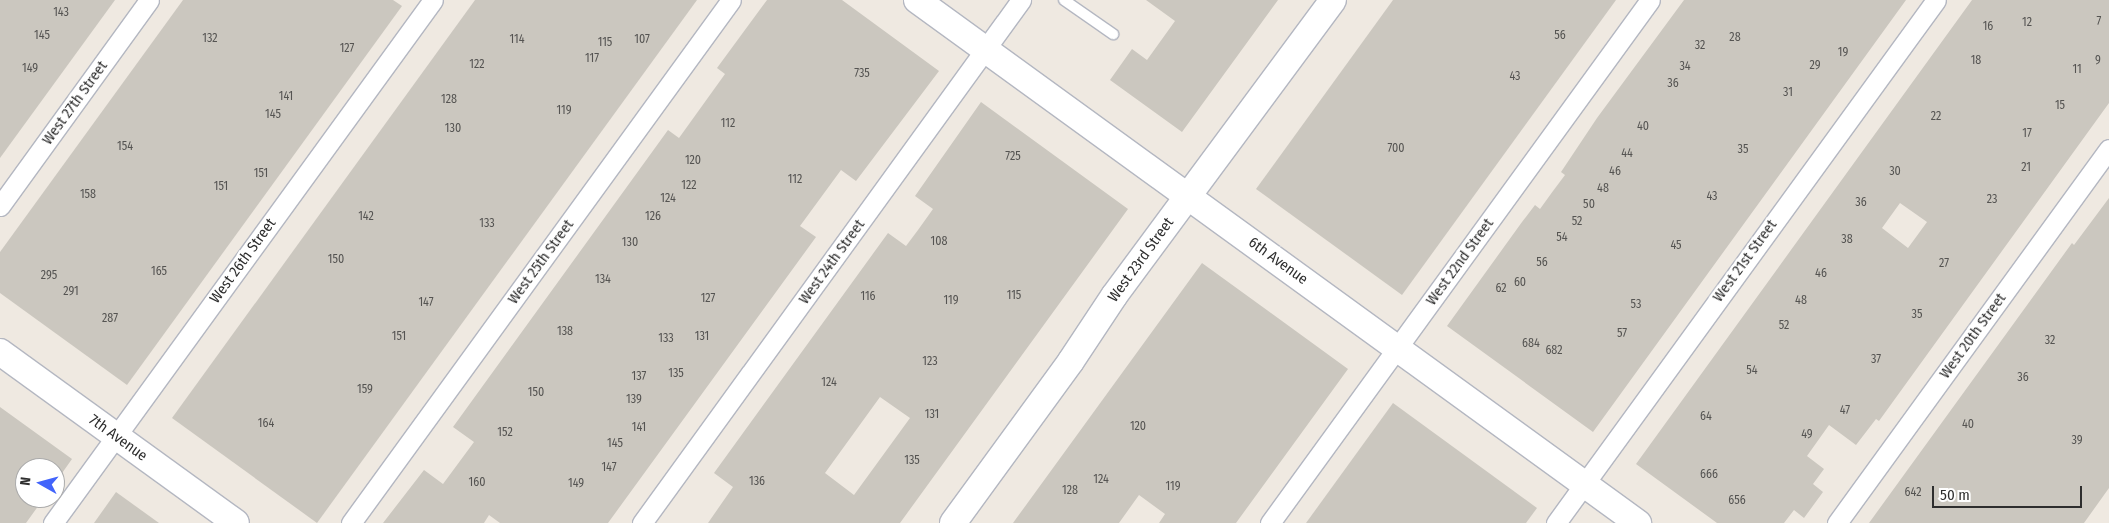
<!DOCTYPE html>
<style>
body{margin:0}
#map{position:relative;width:2109px;height:523px;overflow:hidden;background:#efe9e1;font-family:"Fira Sans Condensed",sans-serif}
div>[style]{position:absolute}
[style*='--x']{left:calc(var(--x)*1px);top:calc(var(--y)*1px);width:calc(var(--w)*1px);rotate:calc(var(--a)*1deg)}
.building>*{inset:0;background:#cbc7bf}
.roads{filter:drop-shadow(1px 0 #b4b7c1) drop-shadow(-1px 0 #b4b7c1) drop-shadow(0 1px #b4b7c1) drop-shadow(0 -1px #b4b7c1)}
.service>*{height:10px;margin:-5px;padding:0 5px;transform-origin:5px;border-radius:5px;background:#fff}
.minor>*{height:19px;margin:-9.5px;padding:0 9.5px;transform-origin:9.5px;border-radius:9.5px;background:#fff}
.secondary>*{height:26px;margin:-13px;padding:0 13px;transform-origin:13px;border-radius:13px;background:#fff}
span{translate:-50% -50%;white-space:nowrap;text-align:center;line-height:1.15;-webkit-text-stroke:4.5px #fff;paint-order:stroke}
.number-label{font-size:12px;color:#555452}
.number-label span{-webkit-text-stroke-width:0}
.street-label{font-size:15px;color:#2e2e2e}
.north{position:absolute;left:15px;top:458px;width:50px;height:50px;box-sizing:border-box;background:#fff;border:1px solid #ababab;border-radius:50%;rotate:277deg;font-size:14px;font-weight:700;line-height:20px;text-align:center;color:#2e2e2e}
.north::after{content:'';display:block;margin:auto;width:18px;height:22px;background:#4264fb;clip-path:polygon(50% 0,100% 100%,50% 72%,0 100%)}
.scale{position:absolute;left:1932px;top:486px;width:150px;height:22px;box-sizing:border-box;border:2px solid #2e2e2e;border-top:0;padding-left:6px;font-size:15px;line-height:18px;white-space:nowrap;color:#2e2e2e;-webkit-text-stroke:4px #fff;paint-order:stroke}
</style>
<div id="map">
<div class="building">
<div style="clip-path:polygon(0 0,115px 0,0 158px)"></div>
<div style="clip-path:polygon(183px 0,393px 0,402px 6px,127px 385px,0 293px,0 252px)"></div>
<div style="clip-path:polygon(475px 0,697px 0,317px 523px,172px 418px)"></div>
<div style="clip-path:polygon(767px 0,842px 0,939px 71px,856px 181px,841px 170px,800px 226px,816px 237px,608px 523px,500px 523px,489px 515px,484px 523px,383px 523px,424px 470px,443px 484px,474px 442px,453px 427px,668px 130px,679px 138px,725px 74px,717px 68px)"></div>
<div style="clip-path:polygon(1146px 0,1278px 0,1182px 132px,1110px 80px,1132px 49px,1147px 60px,1175px 21px)"></div>
<div style="clip-path:polygon(1393px 0,1616px 0,1402px 295px,1256px 189px)"></div>
<div style="clip-path:polygon(1684px 0,1906px 0,1593px 432px,1447px 326px,1522px 222px,1535px 205px,1540px 209px,1553px 191px,1565px 175px,1561px 172px,1597px 118px)"></div>
<div style="clip-path:polygon(evenodd,1972px 0,2109px 0,2109px 103px,1879px 421px,1876px 419px,1856px 445px,1829px 425px,1807px 456px,1824px 469px,1813px 484px,1823px 492px,1804px 518px,1794px 510px,1784px 523px,1717px 523px,1636px 464px,1972px 0,1900px 203px,1927px 222px,1908px 248px,1882px 228px,1900px 203px)"></div>
<div style="clip-path:polygon(evenodd,981px 102px,1128px 209px,900px 523px,708px 523px,733px 487px,714px 473px,888px 233px,906px 246px,918px 230px,933px 209px,915px 196px,981px 102px,880px 397px,910px 418px,854px 495px,825px 473px,880px 397px)"></div>
<div style="clip-path:polygon(2109px 198px,2109px 488px,2084px 523px,1869px 523px,2072px 243px,2074px 245px)"></div>
<div style="clip-path:polygon(1202px 263px,1348px 369px,1236px 523px,1159px 523px,1165px 514px,1139px 495px,1119px 523px,1013px 523px)"></div>
<div style="clip-path:polygon(1393px 403px,1537px 508px,1526px 523px,1306px 523px)"></div>
<div style="clip-path:polygon(0 407px,72px 459px,55px 483px,55px 468px,25px 468px,25px 498px,44px 498px,26px 523px,0 523px)"></div>
<div style="clip-path:polygon(116px 492px,159px 523px,94px 523px)"></div>
</div>
<div class="roads">
<div class="service">
<div style="--x:1064;--y:0;--w:60;--a:34.8"></div>
</div>
<div class="minor">
<div style="--x:0;--y:206;--w:254;--a:-54.1"></div>
<div style="--x:53;--y:523;--w:646;--a:-54"></div>
<div style="--x:351;--y:523;--w:646;--a:-54"></div>
<div style="--x:642;--y:523;--w:646;--a:-54.07"></div>
<div style="--x:1270;--y:523;--w:646;--a:-54"></div>
<div style="--x:1556;--y:523;--w:646;--a:-54"></div>
<div style="--x:1837;--y:523;--w:462;--a:-54"></div>
</div>
<div class="secondary">
<div style="--x:917;--y:0;--w:891;--a:35.96"></div>
<div style="--x:0;--y:352;--w:291;--a:35.9"></div>
<div style="--x:953;--y:523;--w:200;--a:-53.9"></div>
<div style="--x:1071;--y:361;--w:78;--a:-56.5"></div>
<div style="--x:1114;--y:296;--w:368;--a:-53.5"></div>
</div>
</div>
<div class="number-label">
<span style="left:61px;top:13px">143</span>
<span style="left:2099px;top:22px">7</span>
<span style="left:2027px;top:23px">12</span>
<span style="left:1988px;top:27px">16</span>
<span style="left:42px;top:36px">145</span>
<span style="left:1560px;top:36px">56</span>
<span style="left:1735px;top:38px">28</span>
<span style="left:210px;top:39px">132</span>
<span style="left:517px;top:40px">114</span>
<span style="left:642px;top:40px">107</span>
<span style="left:605px;top:43px">115</span>
<span style="left:1700px;top:46px">32</span>
<span style="left:347px;top:49px">127</span>
<span style="left:1843px;top:53px">19</span>
<span style="left:592px;top:59px">117</span>
<span style="left:1976px;top:61px">18</span>
<span style="left:2098px;top:61px">9</span>
<span style="left:477px;top:65px">122</span>
<span style="left:1815px;top:66px">29</span>
<span style="left:1685px;top:67px">34</span>
<span style="left:30px;top:69px">149</span>
<span style="left:2077px;top:70px">11</span>
<span style="left:862px;top:74px">735</span>
<span style="left:1515px;top:77px">43</span>
<span style="left:1673px;top:84px">36</span>
<span style="left:1788px;top:93px">31</span>
<span style="left:286px;top:97px">141</span>
<span style="left:449px;top:100px">128</span>
<span style="left:2060px;top:106px">15</span>
<span style="left:564px;top:111px">119</span>
<span style="left:273px;top:115px">145</span>
<span style="left:1936px;top:117px">22</span>
<span style="left:728px;top:124px">112</span>
<span style="left:1643px;top:127px">40</span>
<span style="left:453px;top:129px">130</span>
<span style="left:2027px;top:134px">17</span>
<span style="left:125px;top:147px">154</span>
<span style="left:1396px;top:149px">700</span>
<span style="left:1743px;top:150px">35</span>
<span style="left:1627px;top:154px">44</span>
<span style="left:1013px;top:157px">725</span>
<span style="left:693px;top:161px">120</span>
<span style="left:2026px;top:168px">21</span>
<span style="left:1615px;top:172px">46</span>
<span style="left:1895px;top:172px">30</span>
<span style="left:261px;top:174px">151</span>
<span style="left:795px;top:180px">112</span>
<span style="left:689px;top:186px">122</span>
<span style="left:221px;top:187px">151</span>
<span style="left:1603px;top:189px">48</span>
<span style="left:88px;top:195px">158</span>
<span style="left:1712px;top:197px">43</span>
<span style="left:668px;top:199px">124</span>
<span style="left:1992px;top:200px">23</span>
<span style="left:1861px;top:203px">36</span>
<span style="left:1589px;top:205px">50</span>
<span style="left:366px;top:217px">142</span>
<span style="left:653px;top:217px">126</span>
<span style="left:1577px;top:222px">52</span>
<span style="left:487px;top:224px">133</span>
<span style="left:1562px;top:238px">54</span>
<span style="left:1847px;top:240px">38</span>
<span style="left:939px;top:242px">108</span>
<span style="left:630px;top:243px">130</span>
<span style="left:1676px;top:246px">45</span>
<span style="left:336px;top:260px">150</span>
<span style="left:1542px;top:263px">56</span>
<span style="left:1944px;top:264px">27</span>
<span style="left:159px;top:272px">165</span>
<span style="left:1821px;top:274px">46</span>
<span style="left:49px;top:276px">295</span>
<span style="left:603px;top:280px">134</span>
<span style="left:1520px;top:283px">60</span>
<span style="left:1501px;top:289px">62</span>
<span style="left:71px;top:292px">291</span>
<span style="left:1014px;top:296px">115</span>
<span style="left:868px;top:297px">116</span>
<span style="left:708px;top:299px">127</span>
<span style="left:951px;top:301px">119</span>
<span style="left:1801px;top:301px">48</span>
<span style="left:426px;top:303px">147</span>
<span style="left:1636px;top:305px">53</span>
<span style="left:1917px;top:315px">35</span>
<span style="left:110px;top:319px">287</span>
<span style="left:1784px;top:326px">52</span>
<span style="left:565px;top:332px">138</span>
<span style="left:1622px;top:334px">57</span>
<span style="left:399px;top:337px">151</span>
<span style="left:702px;top:337px">131</span>
<span style="left:666px;top:339px">133</span>
<span style="left:2050px;top:341px">32</span>
<span style="left:1531px;top:344px">684</span>
<span style="left:1554px;top:351px">682</span>
<span style="left:1876px;top:360px">37</span>
<span style="left:930px;top:362px">123</span>
<span style="left:1752px;top:371px">54</span>
<span style="left:676px;top:374px">135</span>
<span style="left:639px;top:377px">137</span>
<span style="left:2023px;top:378px">36</span>
<span style="left:829px;top:383px">124</span>
<span style="left:365px;top:390px">159</span>
<span style="left:536px;top:393px">150</span>
<span style="left:634px;top:400px">139</span>
<span style="left:1845px;top:411px">47</span>
<span style="left:932px;top:415px">131</span>
<span style="left:1706px;top:417px">64</span>
<span style="left:266px;top:424px">164</span>
<span style="left:1968px;top:425px">40</span>
<span style="left:1138px;top:427px">120</span>
<span style="left:639px;top:428px">141</span>
<span style="left:505px;top:433px">152</span>
<span style="left:1807px;top:435px">49</span>
<span style="left:2077px;top:441px">39</span>
<span style="left:615px;top:444px">145</span>
<span style="left:912px;top:461px">135</span>
<span style="left:609px;top:468px">147</span>
<span style="left:1709px;top:475px">666</span>
<span style="left:1101px;top:480px">124</span>
<span style="left:757px;top:482px">136</span>
<span style="left:477px;top:483px">160</span>
<span style="left:576px;top:484px">149</span>
<span style="left:1173px;top:487px">119</span>
<span style="left:1070px;top:491px">128</span>
<span style="left:1913px;top:493px">642</span>
<span style="left:1737px;top:501px">656</span>
</div>
<div class="street-label">
<span style="left:75px;top:103px;rotate:-54deg">West 27th Street</span>
<span style="left:1141px;top:260px;rotate:-54deg">West 23rd Street</span>
<span style="left:243px;top:261px;rotate:-54deg">West 26th Street</span>
<span style="left:1278px;top:261px;rotate:36deg">6th Avenue</span>
<span style="left:1745px;top:261px;rotate:-54deg">West 21st Street</span>
<span style="left:541px;top:262px;rotate:-54deg">West 25th Street</span>
<span style="left:832px;top:262px;rotate:-54deg">West 24th Street</span>
<span style="left:1460px;top:262px;rotate:-54deg">West 22nd Street</span>
<span style="left:1973px;top:336px;rotate:-54deg">West 20th Street</span>
<span style="left:118px;top:438px;rotate:36deg">7th Avenue</span>
</div>
<div class="north">N</div>
<div class="scale">50 m</div>
</div>
